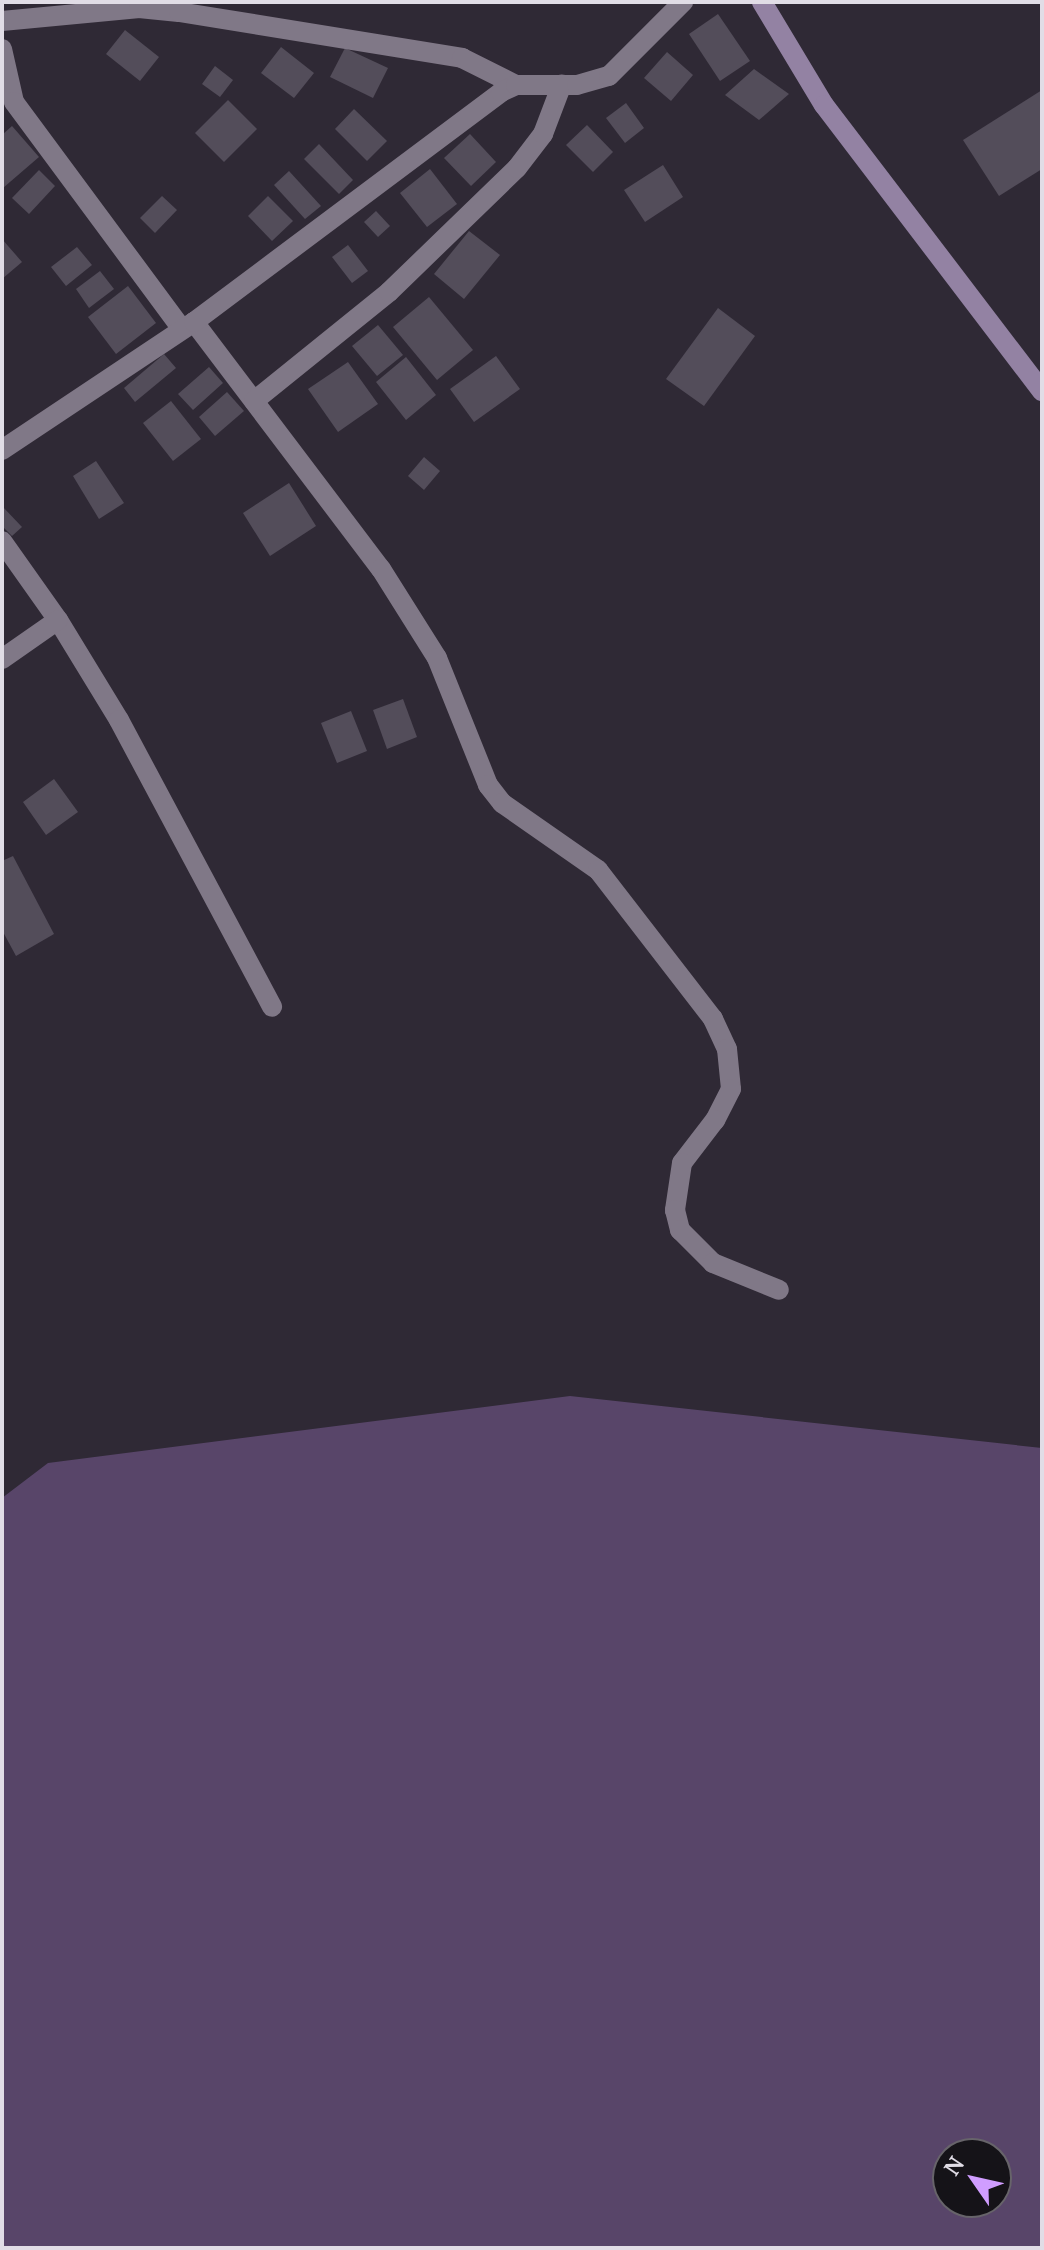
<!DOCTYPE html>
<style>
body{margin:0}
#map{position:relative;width:1044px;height:2250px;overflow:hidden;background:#2f2935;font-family:"PT Serif",serif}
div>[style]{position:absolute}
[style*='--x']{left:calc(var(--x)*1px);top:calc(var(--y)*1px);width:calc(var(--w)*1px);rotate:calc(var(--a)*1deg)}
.green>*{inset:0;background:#584569}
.building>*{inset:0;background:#534d5a}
.street>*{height:20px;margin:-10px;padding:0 10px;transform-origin:10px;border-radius:10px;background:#807887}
.secondary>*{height:20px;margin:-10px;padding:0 10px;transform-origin:10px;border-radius:10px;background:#9382a3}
span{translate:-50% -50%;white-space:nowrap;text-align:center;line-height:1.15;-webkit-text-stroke:6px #151318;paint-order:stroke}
.frame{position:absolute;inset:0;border:4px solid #e1dde6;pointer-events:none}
.north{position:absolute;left:932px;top:2138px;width:80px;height:80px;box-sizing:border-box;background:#151318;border:2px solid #67646a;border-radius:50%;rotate:304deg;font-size:22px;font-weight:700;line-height:32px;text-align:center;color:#e1dde6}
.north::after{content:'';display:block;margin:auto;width:28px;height:36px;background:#d09dff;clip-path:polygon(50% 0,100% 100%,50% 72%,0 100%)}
</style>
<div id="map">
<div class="green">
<div style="clip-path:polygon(evenodd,570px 1396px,1042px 1448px,1042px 2248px,2px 2248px,2px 1498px,48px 1463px,570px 1396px,948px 2154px,996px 2154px,996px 2202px,948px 2202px,948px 2154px)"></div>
</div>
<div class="building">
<div style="clip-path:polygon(718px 14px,750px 61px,720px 81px,689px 34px)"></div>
<div style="clip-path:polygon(125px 30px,159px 57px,140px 81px,106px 54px)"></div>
<div style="clip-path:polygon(281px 47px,314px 73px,294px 98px,261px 73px)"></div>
<div style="clip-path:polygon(345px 48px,388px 68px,373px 98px,330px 77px)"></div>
<div style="clip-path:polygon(667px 52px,693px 75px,671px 101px,644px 78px)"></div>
<div style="clip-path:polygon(215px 66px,233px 80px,220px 97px,202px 84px)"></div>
<div style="clip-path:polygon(754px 69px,789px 94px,759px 120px,725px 95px)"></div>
<div style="clip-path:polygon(1042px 90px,1042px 169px,999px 196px,963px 140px)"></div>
<div style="clip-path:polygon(228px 100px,257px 129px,224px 162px,195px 133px)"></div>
<div style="clip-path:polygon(626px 103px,644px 128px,625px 143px,606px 118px)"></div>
<div style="clip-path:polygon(354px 109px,387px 141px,367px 161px,335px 129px)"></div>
<div style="clip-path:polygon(587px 125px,613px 152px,593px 172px,566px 145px)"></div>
<div style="clip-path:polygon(12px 126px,39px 157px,3px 188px,2px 135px)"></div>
<div style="clip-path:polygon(470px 134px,496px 162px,471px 186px,444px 158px)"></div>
<div style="clip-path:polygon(319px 144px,353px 180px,339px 194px,304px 159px)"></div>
<div style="clip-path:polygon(663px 165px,683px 197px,645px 222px,624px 190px)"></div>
<div style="clip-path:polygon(430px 169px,457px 204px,427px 227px,400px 193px)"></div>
<div style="clip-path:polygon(39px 170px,55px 186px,29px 214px,12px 198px)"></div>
<div style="clip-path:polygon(289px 171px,321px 206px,305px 219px,274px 185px)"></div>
<div style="clip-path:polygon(162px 196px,177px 210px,155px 233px,140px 218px)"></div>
<div style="clip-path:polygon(268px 196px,293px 221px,272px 241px,248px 216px)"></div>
<div style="clip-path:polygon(376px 211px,390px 226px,378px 237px,364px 222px)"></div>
<div style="clip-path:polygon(469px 231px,500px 255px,464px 299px,434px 274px)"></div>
<div style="clip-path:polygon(2px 239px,22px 262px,2px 279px)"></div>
<div style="clip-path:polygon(348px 245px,368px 271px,352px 283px,332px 257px)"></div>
<div style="clip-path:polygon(77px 247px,92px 265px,66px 286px,51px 267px)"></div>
<div style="clip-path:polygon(100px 271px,114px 289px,89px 308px,76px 289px)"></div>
<div style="clip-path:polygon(128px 286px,156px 323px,116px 354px,88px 317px)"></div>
<div style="clip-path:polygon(429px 297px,473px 350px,437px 380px,393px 327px)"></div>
<div style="clip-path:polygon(718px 308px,755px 336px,704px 406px,666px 379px)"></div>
<div style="clip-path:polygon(378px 325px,403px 355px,377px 376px,352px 346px)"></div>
<div style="clip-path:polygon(164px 354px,176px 368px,135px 402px,124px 388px)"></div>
<div style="clip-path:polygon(496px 356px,520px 389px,474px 422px,450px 389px)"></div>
<div style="clip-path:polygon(406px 357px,436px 395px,406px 420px,376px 382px)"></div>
<div style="clip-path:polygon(348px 362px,378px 404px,338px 432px,308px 389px)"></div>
<div style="clip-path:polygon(209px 367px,223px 383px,193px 410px,178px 394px)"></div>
<div style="clip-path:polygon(227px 392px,244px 411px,215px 436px,199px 417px)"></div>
<div style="clip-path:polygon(171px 401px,201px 439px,173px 461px,143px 423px)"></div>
<div style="clip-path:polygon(424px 457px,440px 471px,424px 490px,408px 476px)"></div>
<div style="clip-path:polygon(96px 461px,124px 503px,99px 519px,73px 476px)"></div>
<div style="clip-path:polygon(289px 483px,316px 526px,270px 556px,243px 513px)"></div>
<div style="clip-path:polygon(2px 506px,22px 527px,12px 536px,2px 526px)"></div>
<div style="clip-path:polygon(403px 699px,417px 737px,387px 749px,373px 710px)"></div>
<div style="clip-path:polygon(351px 711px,367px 751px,337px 763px,321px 723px)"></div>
<div style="clip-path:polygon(54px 779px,78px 812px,46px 835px,23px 802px)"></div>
<div style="clip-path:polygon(13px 856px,54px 934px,16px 956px,2px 930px,2px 861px)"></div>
</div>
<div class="street">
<div style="--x:2;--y:21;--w:138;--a:-5.4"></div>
<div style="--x:139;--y:8;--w:40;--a:5.7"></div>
<div style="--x:179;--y:12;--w:287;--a:9.2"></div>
<div style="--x:462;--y:58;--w:60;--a:26.6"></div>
<div style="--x:2;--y:49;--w:54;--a:77.2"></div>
<div style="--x:14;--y:102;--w:282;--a:53.5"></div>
<div style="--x:194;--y:322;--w:310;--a:52.9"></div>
<div style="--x:381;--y:569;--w:105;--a:57.8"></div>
<div style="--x:437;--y:658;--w:137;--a:68.1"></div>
<div style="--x:488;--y:785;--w:23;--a:52"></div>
<div style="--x:502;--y:803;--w:117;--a:34.9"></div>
<div style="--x:598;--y:870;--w:188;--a:52.3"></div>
<div style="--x:713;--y:1019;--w:33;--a:65"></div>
<div style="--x:727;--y:1049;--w:40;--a:84.3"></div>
<div style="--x:731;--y:1089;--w:35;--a:117"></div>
<div style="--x:715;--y:1120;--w:54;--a:127.5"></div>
<div style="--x:682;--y:1163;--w:48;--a:98.5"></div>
<div style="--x:675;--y:1210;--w:21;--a:76"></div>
<div style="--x:680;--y:1230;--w:47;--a:45"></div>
<div style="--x:713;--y:1263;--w:71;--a:22.2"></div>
<div style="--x:254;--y:401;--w:174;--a:-38.9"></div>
<div style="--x:389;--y:292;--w:178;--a:-44.1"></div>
<div style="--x:517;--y:168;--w:43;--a:-52.6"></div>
<div style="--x:543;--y:134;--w:53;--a:-69.2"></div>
<div style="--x:2;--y:450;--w:231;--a:-33.7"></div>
<div style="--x:194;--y:322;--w:384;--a:-36.8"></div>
<div style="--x:501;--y:92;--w:17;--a:-25"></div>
<div style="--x:516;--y:85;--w:61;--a:0"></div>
<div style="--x:577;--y:85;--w:33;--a:-16"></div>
<div style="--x:609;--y:76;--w:105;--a:-45"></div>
<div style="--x:2;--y:541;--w:97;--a:54.7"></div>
<div style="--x:58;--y:620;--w:117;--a:58.6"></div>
<div style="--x:119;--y:720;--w:325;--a:61.9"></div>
<div style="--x:2;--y:659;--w:68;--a:-34.9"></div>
</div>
<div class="secondary">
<div style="--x:762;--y:2;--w:120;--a:59"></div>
<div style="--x:824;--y:105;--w:360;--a:52.7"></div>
</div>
<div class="frame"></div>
<div class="north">N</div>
</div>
